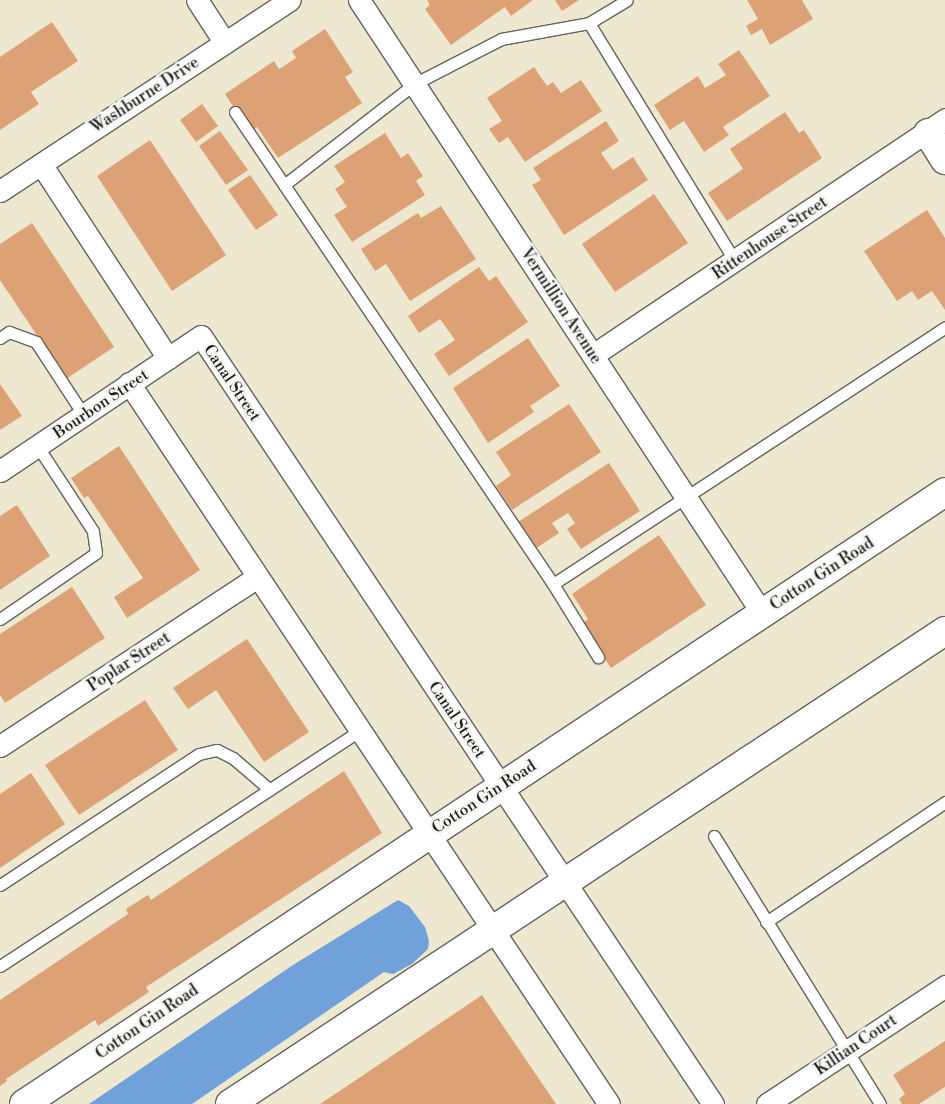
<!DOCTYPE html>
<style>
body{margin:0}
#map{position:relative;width:945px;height:1104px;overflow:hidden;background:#eee8d0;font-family:"Libre Bodoni",serif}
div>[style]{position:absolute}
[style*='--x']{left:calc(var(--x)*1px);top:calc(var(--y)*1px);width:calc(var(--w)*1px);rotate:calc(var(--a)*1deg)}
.water>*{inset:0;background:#71a1db}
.building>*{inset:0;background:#dca275}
.roads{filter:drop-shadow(1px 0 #66635b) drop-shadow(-1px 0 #66635b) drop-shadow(0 1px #66635b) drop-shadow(0 -1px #66635b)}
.lane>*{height:11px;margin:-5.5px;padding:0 5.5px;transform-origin:5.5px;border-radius:5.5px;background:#fff}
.street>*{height:21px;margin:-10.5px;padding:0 10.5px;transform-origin:10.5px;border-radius:10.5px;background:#fff}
.secondary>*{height:28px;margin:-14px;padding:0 14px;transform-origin:14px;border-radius:14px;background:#fff}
span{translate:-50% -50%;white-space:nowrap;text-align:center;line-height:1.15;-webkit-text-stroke:5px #f6f6f2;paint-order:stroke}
.street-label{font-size:16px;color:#1c1c1c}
</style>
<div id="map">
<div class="water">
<div style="clip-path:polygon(398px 900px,409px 906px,425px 927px,429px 941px,428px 949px,412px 964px,393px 974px,384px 972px,192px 1104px,89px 1104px,293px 965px)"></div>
</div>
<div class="building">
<div style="clip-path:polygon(427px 0,533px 0,511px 16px,505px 7px,451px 45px,425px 9px,430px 5px)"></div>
<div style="clip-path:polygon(555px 0,579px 0,562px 11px)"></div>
<div style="clip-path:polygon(747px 0,802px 0,813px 19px,770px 45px,762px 29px,751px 35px,746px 26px,758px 19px)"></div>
<div style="clip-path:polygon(52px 22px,78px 61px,31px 92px,39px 104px,0 130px,0 57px)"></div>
<div style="clip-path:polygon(325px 29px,353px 72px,345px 77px,362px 103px,278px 158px,257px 127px,250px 132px,225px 94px,274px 61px,279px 69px,296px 58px,292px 51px)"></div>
<div style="clip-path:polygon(739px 50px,770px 96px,723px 127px,729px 135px,704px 152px,684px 121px,670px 130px,654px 105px,698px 76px,705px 88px,726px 75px,718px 64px)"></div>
<div style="clip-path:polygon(534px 67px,547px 86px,553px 82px,561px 93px,581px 80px,602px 111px,525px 162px,508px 137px,499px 143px,489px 129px,502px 121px,487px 98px)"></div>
<div style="clip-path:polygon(202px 104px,218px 126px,196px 142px,180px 120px)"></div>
<div style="clip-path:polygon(785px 112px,799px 133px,804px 130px,822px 158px,727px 221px,708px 193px,743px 169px,730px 149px)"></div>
<div style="clip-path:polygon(606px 121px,619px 141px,601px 153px,613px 170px,633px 157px,648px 180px,564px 235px,532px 185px,541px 180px,533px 168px)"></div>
<div style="clip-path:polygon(220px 131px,248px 170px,226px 185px,199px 146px)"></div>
<div style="clip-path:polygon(385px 133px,401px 158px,408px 153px,423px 176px,416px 181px,425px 195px,352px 242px,334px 215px,347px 207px,335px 189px,345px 182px,334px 166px)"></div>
<div style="clip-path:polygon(150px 140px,226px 255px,172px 291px,97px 176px)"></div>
<div style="clip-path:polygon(250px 175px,278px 215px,256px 230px,228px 190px)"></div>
<div style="clip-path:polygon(654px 194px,688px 243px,615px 292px,582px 244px)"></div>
<div style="clip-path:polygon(441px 206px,476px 259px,410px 301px,386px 264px,375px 271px,361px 249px,418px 213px,421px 218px)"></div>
<div style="clip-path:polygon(927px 210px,945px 238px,945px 310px,932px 291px,918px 300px,912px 291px,897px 301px,864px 251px)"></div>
<div style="clip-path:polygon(32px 223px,114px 347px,66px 379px,0 280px,0 244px)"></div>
<div style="clip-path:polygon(479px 267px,489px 281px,496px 276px,528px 322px,449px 376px,434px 354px,455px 340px,440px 319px,419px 333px,408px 316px)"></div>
<div style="clip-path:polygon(528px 338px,560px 386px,530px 406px,534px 412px,488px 443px,453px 388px)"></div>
<div style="clip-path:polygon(0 384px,22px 416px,0 430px)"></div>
<div style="clip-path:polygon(569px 404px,601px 452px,512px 510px,496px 486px,511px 475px,496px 452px)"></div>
<div style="clip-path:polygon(119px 446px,200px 570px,127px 618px,114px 597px,143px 578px,88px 496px,84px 498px,71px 478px)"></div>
<div style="clip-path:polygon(609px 463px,640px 511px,581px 549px,567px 529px,575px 523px,568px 513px,552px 523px,559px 533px,535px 549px,518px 522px)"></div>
<div style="clip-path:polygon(17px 505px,50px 556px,0 590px,0 516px)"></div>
<div style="clip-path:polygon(659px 535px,706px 605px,611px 668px,581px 624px,588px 619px,572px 594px)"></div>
<div style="clip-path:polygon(72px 587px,105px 638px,5px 703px,0 695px,0 634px)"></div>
<div style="clip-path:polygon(247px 639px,309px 732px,264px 762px,216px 690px,188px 709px,173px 688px)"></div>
<div style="clip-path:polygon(145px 700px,178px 750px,79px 815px,45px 765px)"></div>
<div style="clip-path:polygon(344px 771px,382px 833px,146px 987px,149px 992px,98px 1026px,95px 1020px,6px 1079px,7px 1081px,0 1086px,0 1000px,128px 914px,126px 909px,148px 895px,151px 900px)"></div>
<div style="clip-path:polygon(31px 773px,65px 824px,0 868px,0 794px)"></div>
<div style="clip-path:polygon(482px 995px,556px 1104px,320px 1104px,356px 1080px)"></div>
<div style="clip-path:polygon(945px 1041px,945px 1087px,919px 1104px,902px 1104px,899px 1099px,905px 1094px,893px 1075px)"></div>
</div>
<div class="roads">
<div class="lane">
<div style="--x:589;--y:23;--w:279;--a:58.5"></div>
<div style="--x:235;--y:112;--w:569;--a:56.03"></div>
<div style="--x:553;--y:584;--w:86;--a:58.3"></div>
<div style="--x:284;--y:185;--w:165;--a:-37.8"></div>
<div style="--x:414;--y:84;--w:98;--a:-27.3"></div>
<div style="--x:501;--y:39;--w:89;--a:-10.3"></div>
<div style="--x:589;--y:23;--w:44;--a:-31.2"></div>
<div style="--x:0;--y:338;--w:11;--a:-34"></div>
<div style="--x:9;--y:332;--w:29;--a:20"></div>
<div style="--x:36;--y:342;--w:86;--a:56.9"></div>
<div style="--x:553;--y:584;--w:469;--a:-33.2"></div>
<div style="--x:0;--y:619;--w:116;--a:-34.5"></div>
<div style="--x:96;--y:553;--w:22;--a:-98"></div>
<div style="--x:93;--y:531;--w:100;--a:-123.2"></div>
<div style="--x:714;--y:836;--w:315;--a:58.2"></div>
<div style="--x:0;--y:885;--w:238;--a:-33.4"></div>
<div style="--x:199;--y:754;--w:18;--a:-13"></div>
<div style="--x:217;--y:750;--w:18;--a:27"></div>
<div style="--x:233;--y:758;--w:48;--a:40.7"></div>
<div style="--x:766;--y:922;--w:216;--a:-33.8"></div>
<div style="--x:0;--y:966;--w:429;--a:-33.2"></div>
</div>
<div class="street">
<div style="--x:197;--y:0;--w:51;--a:56.9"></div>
<div style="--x:359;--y:0;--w:734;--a:56.68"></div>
<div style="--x:41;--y:164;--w:232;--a:56.8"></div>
<div style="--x:0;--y:191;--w:347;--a:-33.4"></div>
<div style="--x:593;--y:355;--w:424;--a:-33.8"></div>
<div style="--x:129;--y:383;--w:866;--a:56.35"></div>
<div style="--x:0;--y:471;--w:242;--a:-33.9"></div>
<div style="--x:201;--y:336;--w:923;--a:56.31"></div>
<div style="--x:0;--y:746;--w:308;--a:-33.3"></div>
<div style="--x:767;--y:1104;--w:214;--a:-33.5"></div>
</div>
<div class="secondary">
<div style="--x:928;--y:133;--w:32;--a:58"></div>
<div style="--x:24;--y:1104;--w:1106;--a:-33.6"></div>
<div style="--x:230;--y:1104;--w:857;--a:-33.49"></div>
</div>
</div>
<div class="street-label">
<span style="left:145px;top:95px;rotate:-33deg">Washburne Drive</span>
<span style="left:770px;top:238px;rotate:-34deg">Rittenhouse Street</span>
<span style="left:561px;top:306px;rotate:57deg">Vermillion Avenue</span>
<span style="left:232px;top:383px;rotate:56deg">Canal Street</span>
<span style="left:101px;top:404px;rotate:-34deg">Bourbon Street</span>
<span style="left:822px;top:574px;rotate:-33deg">Cotton Gin Road</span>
<span style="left:129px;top:662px;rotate:-33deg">Poplar Street</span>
<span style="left:457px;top:720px;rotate:56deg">Canal Street</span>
<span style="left:484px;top:797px;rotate:-33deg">Cotton Gin Road</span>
<span style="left:147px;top:1022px;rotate:-34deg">Cotton Gin Road</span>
<span style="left:856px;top:1045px;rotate:-34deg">Killian Court</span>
</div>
</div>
